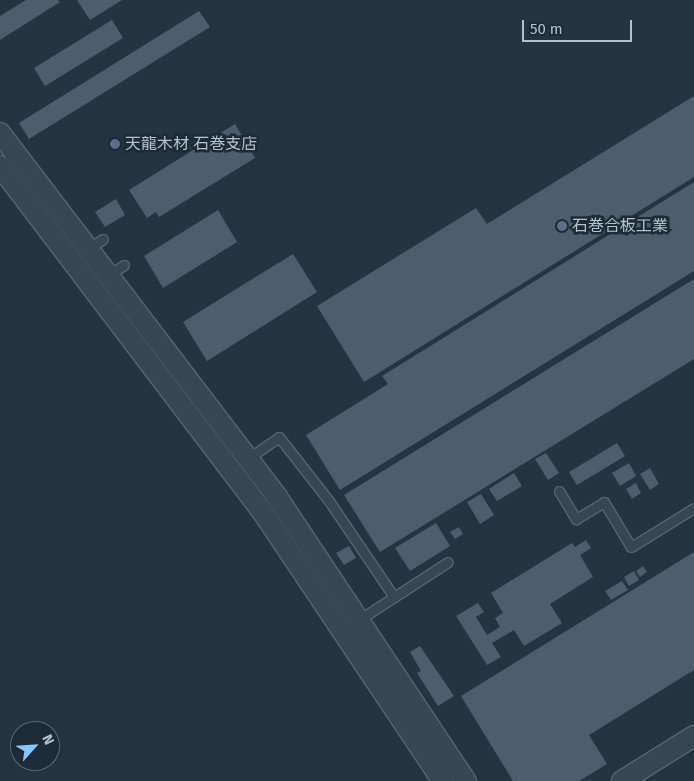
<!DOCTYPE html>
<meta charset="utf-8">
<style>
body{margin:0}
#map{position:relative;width:694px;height:781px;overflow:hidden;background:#233541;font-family:"Fira Sans","Noto Sans JP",sans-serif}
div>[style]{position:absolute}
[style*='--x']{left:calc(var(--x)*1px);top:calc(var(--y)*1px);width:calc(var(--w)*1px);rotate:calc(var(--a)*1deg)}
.building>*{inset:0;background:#4c5e6d}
.roads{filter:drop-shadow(1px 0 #55646e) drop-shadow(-1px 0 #55646e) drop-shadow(0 1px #55646e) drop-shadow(0 -1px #55646e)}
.service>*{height:9px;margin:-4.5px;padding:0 4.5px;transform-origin:4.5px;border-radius:4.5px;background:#374651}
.tertiary>*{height:20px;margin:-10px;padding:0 10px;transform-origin:10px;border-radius:10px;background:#374651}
.dots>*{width:14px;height:14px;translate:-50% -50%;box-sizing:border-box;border:2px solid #1c2b36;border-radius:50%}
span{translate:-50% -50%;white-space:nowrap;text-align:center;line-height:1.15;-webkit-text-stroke:5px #1c2b36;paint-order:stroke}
.poi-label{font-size:16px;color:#b4c1cb}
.left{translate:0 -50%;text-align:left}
.north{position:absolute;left:10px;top:721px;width:50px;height:50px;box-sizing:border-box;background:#1c2b36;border:1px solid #596772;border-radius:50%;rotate:64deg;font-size:14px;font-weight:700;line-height:20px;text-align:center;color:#b4c1cb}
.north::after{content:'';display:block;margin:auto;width:18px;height:22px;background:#85c7ff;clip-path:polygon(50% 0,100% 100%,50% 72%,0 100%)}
.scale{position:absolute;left:522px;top:20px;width:110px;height:22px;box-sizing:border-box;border:2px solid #b4c1cb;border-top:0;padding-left:6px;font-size:15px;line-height:18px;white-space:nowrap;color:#b4c1cb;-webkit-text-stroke:4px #1c2b36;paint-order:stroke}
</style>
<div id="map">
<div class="building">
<div style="clip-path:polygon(26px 0,58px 0,60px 2px,0 40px,0 16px)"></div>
<div style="clip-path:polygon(77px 0,122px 0,90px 20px)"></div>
<div style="clip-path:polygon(199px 11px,210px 27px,29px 139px,19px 123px)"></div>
<div style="clip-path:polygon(112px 20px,123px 38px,45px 86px,34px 68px)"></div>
<div style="clip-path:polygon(694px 96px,694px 177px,364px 382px,317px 306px,476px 208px,487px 224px)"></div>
<div style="clip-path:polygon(235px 124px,255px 158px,159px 217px,156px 212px,147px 218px,129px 190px)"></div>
<div style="clip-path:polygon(694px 182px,694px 271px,340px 490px,306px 435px,388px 384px,382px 376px)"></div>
<div style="clip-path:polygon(116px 199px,125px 215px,105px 227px,95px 212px)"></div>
<div style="clip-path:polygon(218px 210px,237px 242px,163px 288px,144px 256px)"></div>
<div style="clip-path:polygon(293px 254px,317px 292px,207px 361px,183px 322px)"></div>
<div style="clip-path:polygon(694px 279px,694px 359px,380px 552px,344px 495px)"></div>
<div style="clip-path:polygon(617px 443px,625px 456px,577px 485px,569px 472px)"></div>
<div style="clip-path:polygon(546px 453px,559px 473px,548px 480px,535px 459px)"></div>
<div style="clip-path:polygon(629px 463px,636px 476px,620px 486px,612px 473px)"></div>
<div style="clip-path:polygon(650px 468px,659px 484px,650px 490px,640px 474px)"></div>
<div style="clip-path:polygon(514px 473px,522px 486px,497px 501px,489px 489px)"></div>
<div style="clip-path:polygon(636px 483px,641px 493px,632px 499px,626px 489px)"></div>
<div style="clip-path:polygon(481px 494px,494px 515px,480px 524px,467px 502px)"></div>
<div style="clip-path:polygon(436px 523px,450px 546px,410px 571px,395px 548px)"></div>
<div style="clip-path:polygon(459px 527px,463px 534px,455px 539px,450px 532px)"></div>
<div style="clip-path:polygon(586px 540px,591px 548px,580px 555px,593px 577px,550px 604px,562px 623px,524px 646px,514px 630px,492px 643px,501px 657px,487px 665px,456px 616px,478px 603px,484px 612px,476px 617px,487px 635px,500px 627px,495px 618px,503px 613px,491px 593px,572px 543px,575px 547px)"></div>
<div style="clip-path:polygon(349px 546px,356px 558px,344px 565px,336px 553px)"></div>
<div style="clip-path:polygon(694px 552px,694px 670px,589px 735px,607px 764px,579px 781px,513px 781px,461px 696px)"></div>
<div style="clip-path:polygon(643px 566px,647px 572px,640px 577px,636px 571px)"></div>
<div style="clip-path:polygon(634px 571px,639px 580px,629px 586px,624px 577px)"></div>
<div style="clip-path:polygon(622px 581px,628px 590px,611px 600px,605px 591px)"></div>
<div style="clip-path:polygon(420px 646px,454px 696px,438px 706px,417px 673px,421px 671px,410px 652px)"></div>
</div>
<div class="roads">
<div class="service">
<div style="--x:86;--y:250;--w:20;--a:-33"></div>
<div style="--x:109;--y:275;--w:18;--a:-34"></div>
<div style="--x:246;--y:460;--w:40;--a:-34.9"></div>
<div style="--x:279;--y:437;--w:81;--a:52"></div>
<div style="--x:329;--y:501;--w:116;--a:55.9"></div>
<div style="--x:559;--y:491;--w:33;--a:59"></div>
<div style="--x:576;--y:519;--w:33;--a:-31"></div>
<div style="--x:604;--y:502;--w:52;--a:59"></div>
<div style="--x:631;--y:547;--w:74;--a:-31.8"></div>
<div style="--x:357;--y:621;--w:108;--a:-33"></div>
</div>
<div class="tertiary">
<div style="--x:0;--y:133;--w:457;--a:52.7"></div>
<div style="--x:277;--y:497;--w:341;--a:56.4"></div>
<div style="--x:0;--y:166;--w:433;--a:52.8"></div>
<div style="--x:262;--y:511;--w:325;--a:56.2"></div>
<div style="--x:622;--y:781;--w:85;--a:-32"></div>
</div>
</div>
<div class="dots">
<div style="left:115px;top:144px;background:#5c6f8a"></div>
<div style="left:562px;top:226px;background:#5c6f8a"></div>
</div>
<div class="poi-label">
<span class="left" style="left:125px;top:144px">天龍木材 石巻支店</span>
<span class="left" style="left:572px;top:226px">石巻合板工業</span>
</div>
<div class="north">N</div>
<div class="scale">50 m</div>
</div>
